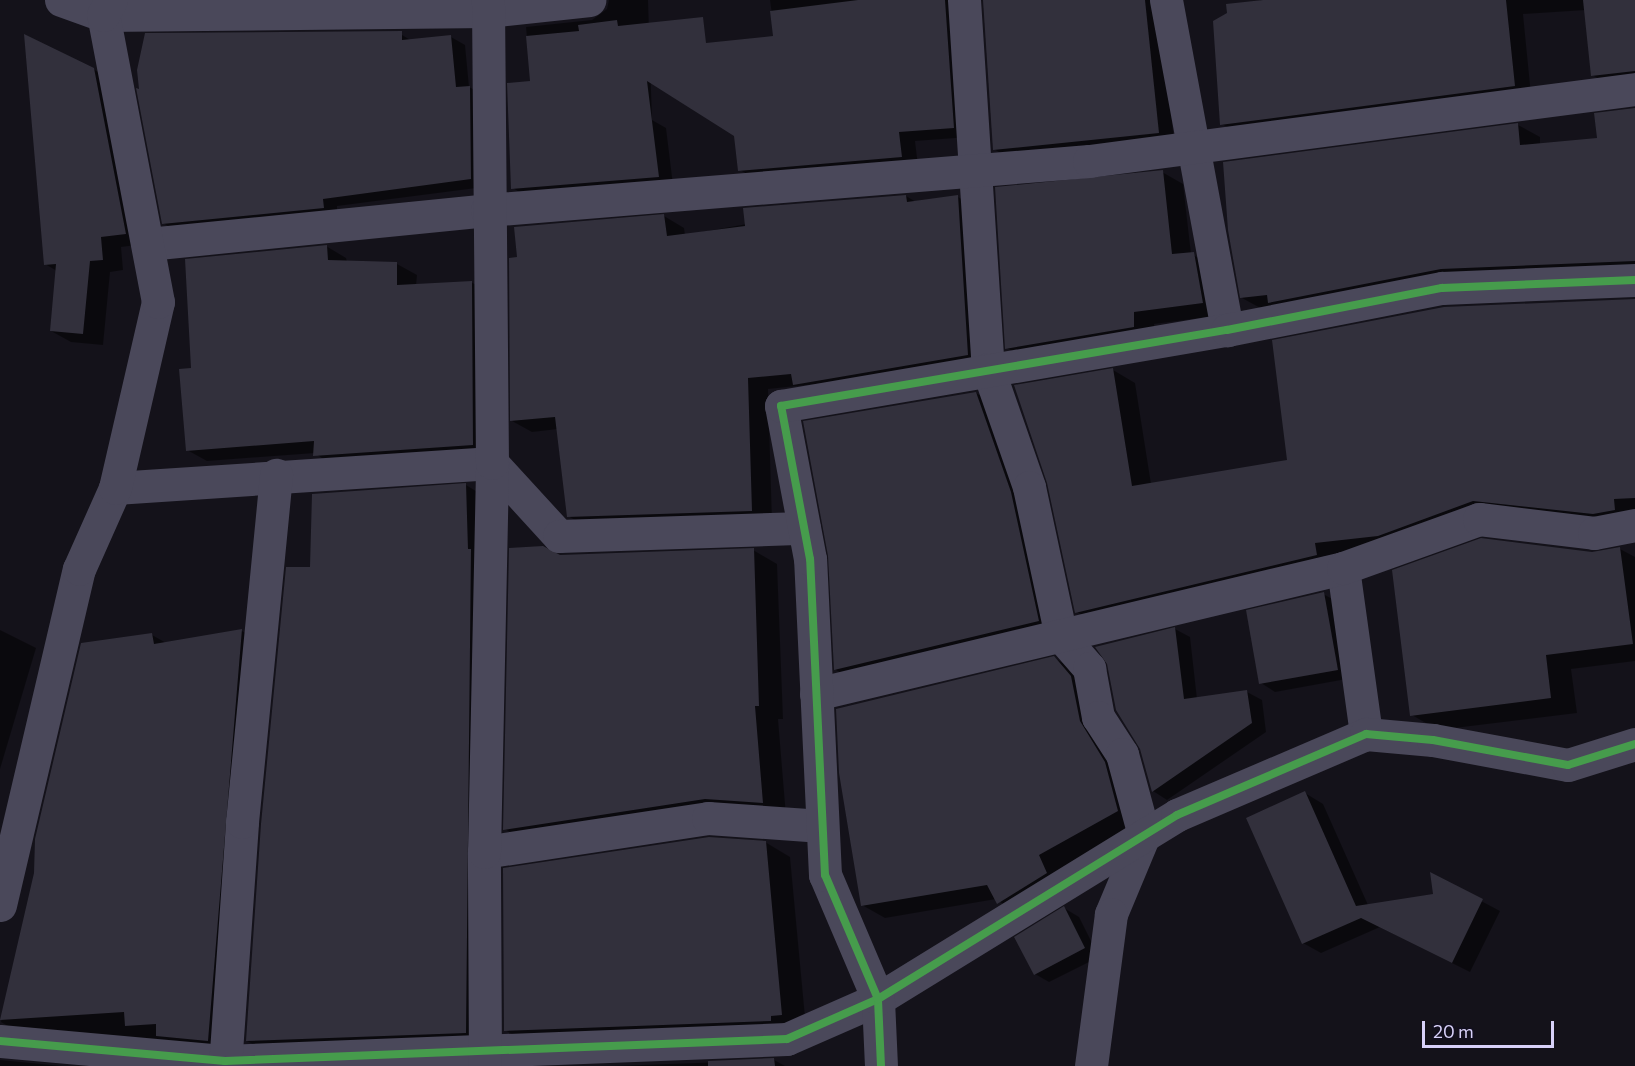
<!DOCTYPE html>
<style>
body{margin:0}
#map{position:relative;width:1635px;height:1066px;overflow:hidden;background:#14121a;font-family:Commissioner,sans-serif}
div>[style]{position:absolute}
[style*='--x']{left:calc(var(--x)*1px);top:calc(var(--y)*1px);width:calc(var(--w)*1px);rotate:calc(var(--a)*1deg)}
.shadow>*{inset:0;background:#0007}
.building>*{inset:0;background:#32303c}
.minor>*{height:33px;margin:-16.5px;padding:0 16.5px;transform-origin:16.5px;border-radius:16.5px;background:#4a485a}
.tertiary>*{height:33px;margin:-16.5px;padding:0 16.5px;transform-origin:16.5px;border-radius:16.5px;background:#4a485a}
.cycleway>*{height:8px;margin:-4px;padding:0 4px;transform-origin:4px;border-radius:4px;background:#469c4c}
span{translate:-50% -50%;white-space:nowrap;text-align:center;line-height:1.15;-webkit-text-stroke:5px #120f1e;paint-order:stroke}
.scale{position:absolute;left:1422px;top:1021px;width:132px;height:27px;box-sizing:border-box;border:3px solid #d8d1f9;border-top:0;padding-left:8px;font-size:18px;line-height:21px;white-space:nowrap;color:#d8d1f9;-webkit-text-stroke:4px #120f1e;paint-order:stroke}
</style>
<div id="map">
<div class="shadow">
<div style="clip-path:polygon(609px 0,648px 0,652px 120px,666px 128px,673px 185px,527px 197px,513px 188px,531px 83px,526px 27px,592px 20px,607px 9px)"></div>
<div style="clip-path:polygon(770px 0,966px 0,969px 137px,915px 141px,918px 166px,756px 179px,740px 170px,775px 37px)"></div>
<div style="clip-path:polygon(984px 0,1160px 0,1174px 142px,1010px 159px,994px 149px)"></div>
<div style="clip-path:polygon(1260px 0,1635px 0,1635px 80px,1607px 83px,1592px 75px,1586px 10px,1523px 14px,1531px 95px,1239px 134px,1222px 124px)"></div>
<div style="clip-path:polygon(397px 32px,412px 41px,451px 37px,465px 45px,469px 87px,484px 95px,484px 187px,337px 206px,337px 215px,177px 231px,163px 223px)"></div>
<div style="clip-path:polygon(93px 69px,114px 81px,145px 244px,121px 247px,123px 270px,110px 272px,103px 345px,71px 342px,51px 331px,57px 271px,45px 264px)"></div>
<div style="clip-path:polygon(1635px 109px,1635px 274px,1264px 310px,1242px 298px,1518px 125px,1540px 137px,1540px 144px,1598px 139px)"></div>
<div style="clip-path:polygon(1162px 172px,1183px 184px,1191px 254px,1214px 266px,1223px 315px,1154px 324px,1155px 338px,1028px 360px,1007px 348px)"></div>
<div style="clip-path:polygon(906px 196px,916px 202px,958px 197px,978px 209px,988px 366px,768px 389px,772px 522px,589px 528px,568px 516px,558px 429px,532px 432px,512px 421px,664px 216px,684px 228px,685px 235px)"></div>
<div style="clip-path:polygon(326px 246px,346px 258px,347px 262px,397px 264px,417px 275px,416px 286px,471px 282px,491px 294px,493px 456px,334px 467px,315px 453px,207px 461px,187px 450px,192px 369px)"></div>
<div style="clip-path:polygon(1635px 300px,1635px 522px,1496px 513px,1098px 624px,1077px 612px,1113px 370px,1135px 383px,1151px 484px,1289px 462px)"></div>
<div style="clip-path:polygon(976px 393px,1002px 409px,1064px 636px,862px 685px,836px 670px)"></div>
<div style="clip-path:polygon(466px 485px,479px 493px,479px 1040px,260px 1048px,247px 1041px,312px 568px)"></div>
<div style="clip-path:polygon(1620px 549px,1635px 557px,1635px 661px,1571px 669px,1577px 713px,1438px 730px,1412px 715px,1592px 553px)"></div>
<div style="clip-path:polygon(753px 550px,777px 564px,783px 719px,778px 719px,786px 816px,529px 843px,505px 829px,559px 556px)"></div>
<div style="clip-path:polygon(1323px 594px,1338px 602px,1352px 678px,1275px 692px,1261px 683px)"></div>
<div style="clip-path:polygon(1175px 629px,1190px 637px,1197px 699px,1247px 692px,1262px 700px,1266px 732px,1167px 800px,1153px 791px,1141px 748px,1109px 663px,1098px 647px)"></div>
<div style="clip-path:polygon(0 630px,36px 648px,0 769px)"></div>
<div style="clip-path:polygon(242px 631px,260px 642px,227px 1051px,20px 1033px,1px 1022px,35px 873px,152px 635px,168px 644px)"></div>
<div style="clip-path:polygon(1054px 658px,1077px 671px,1140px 824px,1021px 916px,996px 899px,885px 918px,862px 905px)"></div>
<div style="clip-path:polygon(1305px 793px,1323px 804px,1368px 905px,1434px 895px,1432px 875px,1500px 911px,1470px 972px,1380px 927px,1321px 953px,1303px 943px)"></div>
<div style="clip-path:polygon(765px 842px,790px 857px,806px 1028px,530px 1045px,505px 1030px)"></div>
<div style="clip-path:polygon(1064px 908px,1079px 917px,1099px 957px,1049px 982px,1035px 974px)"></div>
<div style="clip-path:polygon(0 1060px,62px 1066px,0 1066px)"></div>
<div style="clip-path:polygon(774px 1060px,785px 1066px,615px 1066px)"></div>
</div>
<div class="building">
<div style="clip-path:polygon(858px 0,945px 0,954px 128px,899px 132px,902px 157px,738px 171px,734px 136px,647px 81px,659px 177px,511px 189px,507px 83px,530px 81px,526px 36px,579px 31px,578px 25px,617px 20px,618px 26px,703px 17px,706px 43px,773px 36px,770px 11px)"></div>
<div style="clip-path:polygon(983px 0,1145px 0,1159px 133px,993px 150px)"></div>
<div style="clip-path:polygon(1263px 0,1506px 0,1515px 86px,1220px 125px,1213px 21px,1227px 13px,1226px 4px)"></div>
<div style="clip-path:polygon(1583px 0,1635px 0,1635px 71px,1591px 76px)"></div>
<div style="clip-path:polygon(402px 31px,402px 40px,451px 35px,456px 87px,470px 86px,471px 179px,323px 199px,324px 208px,162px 224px,136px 88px,139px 89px,137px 70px,145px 33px)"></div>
<div style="clip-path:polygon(24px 34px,94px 68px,126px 234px,101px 237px,103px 260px,90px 261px,83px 334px,50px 331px,56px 264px,44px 265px)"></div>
<div style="clip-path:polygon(1635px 108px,1635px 261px,1441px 269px,1268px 303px,1267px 295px,1240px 298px,1228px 230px,1223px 162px,1518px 123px,1520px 145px,1597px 138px,1594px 113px)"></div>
<div style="clip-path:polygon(1163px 170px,1172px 254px,1194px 252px,1203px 303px,1134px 312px,1134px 327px,1005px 349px,995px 187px)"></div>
<div style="clip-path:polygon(906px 195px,907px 202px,958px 195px,968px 355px,793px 385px,791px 374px,748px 378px,752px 511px,567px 517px,555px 417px,510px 421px,509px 258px,517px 257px,514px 227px,664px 214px,667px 236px,745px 226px,743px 208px)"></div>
<div style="clip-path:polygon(327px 245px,328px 260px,397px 262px,397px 285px,472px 281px,473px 445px,313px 456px,314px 441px,186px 451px,179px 369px,191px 368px,185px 259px)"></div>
<div style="clip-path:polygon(1635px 299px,1635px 498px,1614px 499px,1615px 510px,1593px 514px,1473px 501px,1378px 536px,1315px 543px,1317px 555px,1075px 613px,1047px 483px,1014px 385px,1113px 368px,1132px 486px,1287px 460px,1272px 340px,1444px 307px)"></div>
<div style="clip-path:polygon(976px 392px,1011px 492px,1039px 621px,834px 670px,828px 556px,803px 421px)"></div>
<div style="clip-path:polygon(466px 483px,468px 549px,471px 549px,466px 1033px,246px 1041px,261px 824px,286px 567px,310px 567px,312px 494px)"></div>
<div style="clip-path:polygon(1481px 538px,1592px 552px,1620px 547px,1633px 644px,1546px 655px,1551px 698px,1410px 716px,1392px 570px)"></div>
<div style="clip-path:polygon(543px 546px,560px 555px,754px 548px,759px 706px,755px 706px,763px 803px,705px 799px,503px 830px,509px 548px)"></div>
<div style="clip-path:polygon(1324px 592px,1338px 670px,1259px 684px,1246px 610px)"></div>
<div style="clip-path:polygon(1175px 627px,1184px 699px,1247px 690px,1252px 723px,1152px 792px,1140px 749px,1116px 710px,1107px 664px,1095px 647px)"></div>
<div style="clip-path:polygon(242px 629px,208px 1041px,156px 1036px,156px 1024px,125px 1026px,124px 1012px,0 1020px,34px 873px,35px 839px,81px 643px,152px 633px,154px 644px)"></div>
<div style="clip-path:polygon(1054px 656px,1071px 676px,1080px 721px,1105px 762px,1118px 811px,1039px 855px,1047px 873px,997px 904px,987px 885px,861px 906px,839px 773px,836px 709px)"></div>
<div style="clip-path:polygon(1305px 791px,1356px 906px,1433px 894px,1430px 872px,1483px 899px,1452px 963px,1361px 918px,1302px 944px,1246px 818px)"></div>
<div style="clip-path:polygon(709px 837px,766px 841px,782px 1015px,771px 1016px,771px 1021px,504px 1031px,503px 868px)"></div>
<div style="clip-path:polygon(1064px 906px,1085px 948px,1034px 975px,1014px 937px)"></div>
<div style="clip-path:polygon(774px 1058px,775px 1066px,708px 1066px,708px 1061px)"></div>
</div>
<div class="minor">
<div style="--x:61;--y:0;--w:45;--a:19.7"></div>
<div style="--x:103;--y:15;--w:385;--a:-0.6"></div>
<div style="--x:488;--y:11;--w:102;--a:-6.2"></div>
<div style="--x:964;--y:0;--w:370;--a:86.3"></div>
<div style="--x:988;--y:369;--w:125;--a:70.8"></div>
<div style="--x:1029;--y:487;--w:152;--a:77.9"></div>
<div style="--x:1061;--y:636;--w:43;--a:48.8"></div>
<div style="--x:1089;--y:668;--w:50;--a:79.6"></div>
<div style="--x:1098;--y:717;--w:44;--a:57"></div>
<div style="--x:1122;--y:754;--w:84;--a:74.8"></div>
<div style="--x:1144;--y:835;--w:86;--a:112.7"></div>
<div style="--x:1111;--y:914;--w:153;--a:97.5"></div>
<div style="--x:1166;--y:0;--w:336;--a:79.5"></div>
<div style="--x:148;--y:244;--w:341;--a:-5.7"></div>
<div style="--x:487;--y:210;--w:604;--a:-4.65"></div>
<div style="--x:1089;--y:161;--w:551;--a:-7.51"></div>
<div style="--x:115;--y:488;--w:378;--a:-3.8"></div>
<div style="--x:492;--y:463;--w:99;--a:47.5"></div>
<div style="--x:559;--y:536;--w:245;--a:-1.9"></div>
<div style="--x:1343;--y:568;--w:168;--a:82.1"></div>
<div style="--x:816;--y:694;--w:542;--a:-13.45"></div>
<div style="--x:1343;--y:568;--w:145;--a:-19.8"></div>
<div style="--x:1479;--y:519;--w:116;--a:6.9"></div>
<div style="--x:1594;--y:533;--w:42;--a:-11"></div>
<div style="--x:484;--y:852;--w:227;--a:-8.6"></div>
<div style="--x:708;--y:818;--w:114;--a:4"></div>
<div style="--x:0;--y:1041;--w:226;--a:5.1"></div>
<div style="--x:225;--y:1061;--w:562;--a:-2.24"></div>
<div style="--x:787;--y:1039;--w:99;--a:-23.7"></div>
<div style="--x:878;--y:999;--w:351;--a:-31.6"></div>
<div style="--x:1177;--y:815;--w:206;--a:-23.2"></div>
<div style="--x:1366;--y:734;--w:67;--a:5.1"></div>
<div style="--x:1433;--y:740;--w:137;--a:10.5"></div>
<div style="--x:1568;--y:765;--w:70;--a:-17.4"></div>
<div style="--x:225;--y:1066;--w:245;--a:-86"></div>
<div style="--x:242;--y:822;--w:349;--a:-84.4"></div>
<div style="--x:485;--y:1066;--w:214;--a:-90.3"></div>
<div style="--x:484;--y:852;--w:389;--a:-88.8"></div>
<div style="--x:492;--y:463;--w:463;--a:-90.5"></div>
<div style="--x:881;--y:1066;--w:67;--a:-92.6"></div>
<div style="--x:878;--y:999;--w:135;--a:-113.1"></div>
<div style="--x:825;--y:875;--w:316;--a:-92.7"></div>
<div style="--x:810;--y:559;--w:156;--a:-100.7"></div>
<div style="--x:781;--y:406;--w:452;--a:-9.7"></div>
<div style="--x:1227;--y:330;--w:219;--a:-11.1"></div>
<div style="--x:1442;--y:288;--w:193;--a:-2.4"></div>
</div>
<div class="tertiary">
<div style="--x:0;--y:905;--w:345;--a:-76.8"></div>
<div style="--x:79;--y:569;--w:89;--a:-66"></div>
<div style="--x:115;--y:488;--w:191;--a:-77"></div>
<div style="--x:158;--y:302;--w:292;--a:-100.8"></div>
<div style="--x:103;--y:15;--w:17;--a:-62"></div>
</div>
<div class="cycleway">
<div style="--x:0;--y:1041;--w:226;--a:5.1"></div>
<div style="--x:225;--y:1061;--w:562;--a:-2.24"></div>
<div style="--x:787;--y:1039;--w:99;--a:-23.7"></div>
<div style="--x:878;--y:999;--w:351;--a:-31.6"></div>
<div style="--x:1177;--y:815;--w:206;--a:-23.2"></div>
<div style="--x:1366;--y:734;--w:67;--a:5.1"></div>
<div style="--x:1433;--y:740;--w:137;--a:10.5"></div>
<div style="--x:1568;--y:765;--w:70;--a:-17.4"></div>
<div style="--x:881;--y:1066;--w:67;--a:-92.6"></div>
<div style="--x:878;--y:999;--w:135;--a:-113.1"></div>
<div style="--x:825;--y:875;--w:316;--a:-92.7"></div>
<div style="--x:810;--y:559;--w:156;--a:-100.7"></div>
<div style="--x:781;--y:406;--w:452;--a:-9.7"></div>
<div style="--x:1227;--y:330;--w:219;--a:-11.1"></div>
<div style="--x:1442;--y:288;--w:193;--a:-2.4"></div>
</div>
<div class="scale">20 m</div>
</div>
